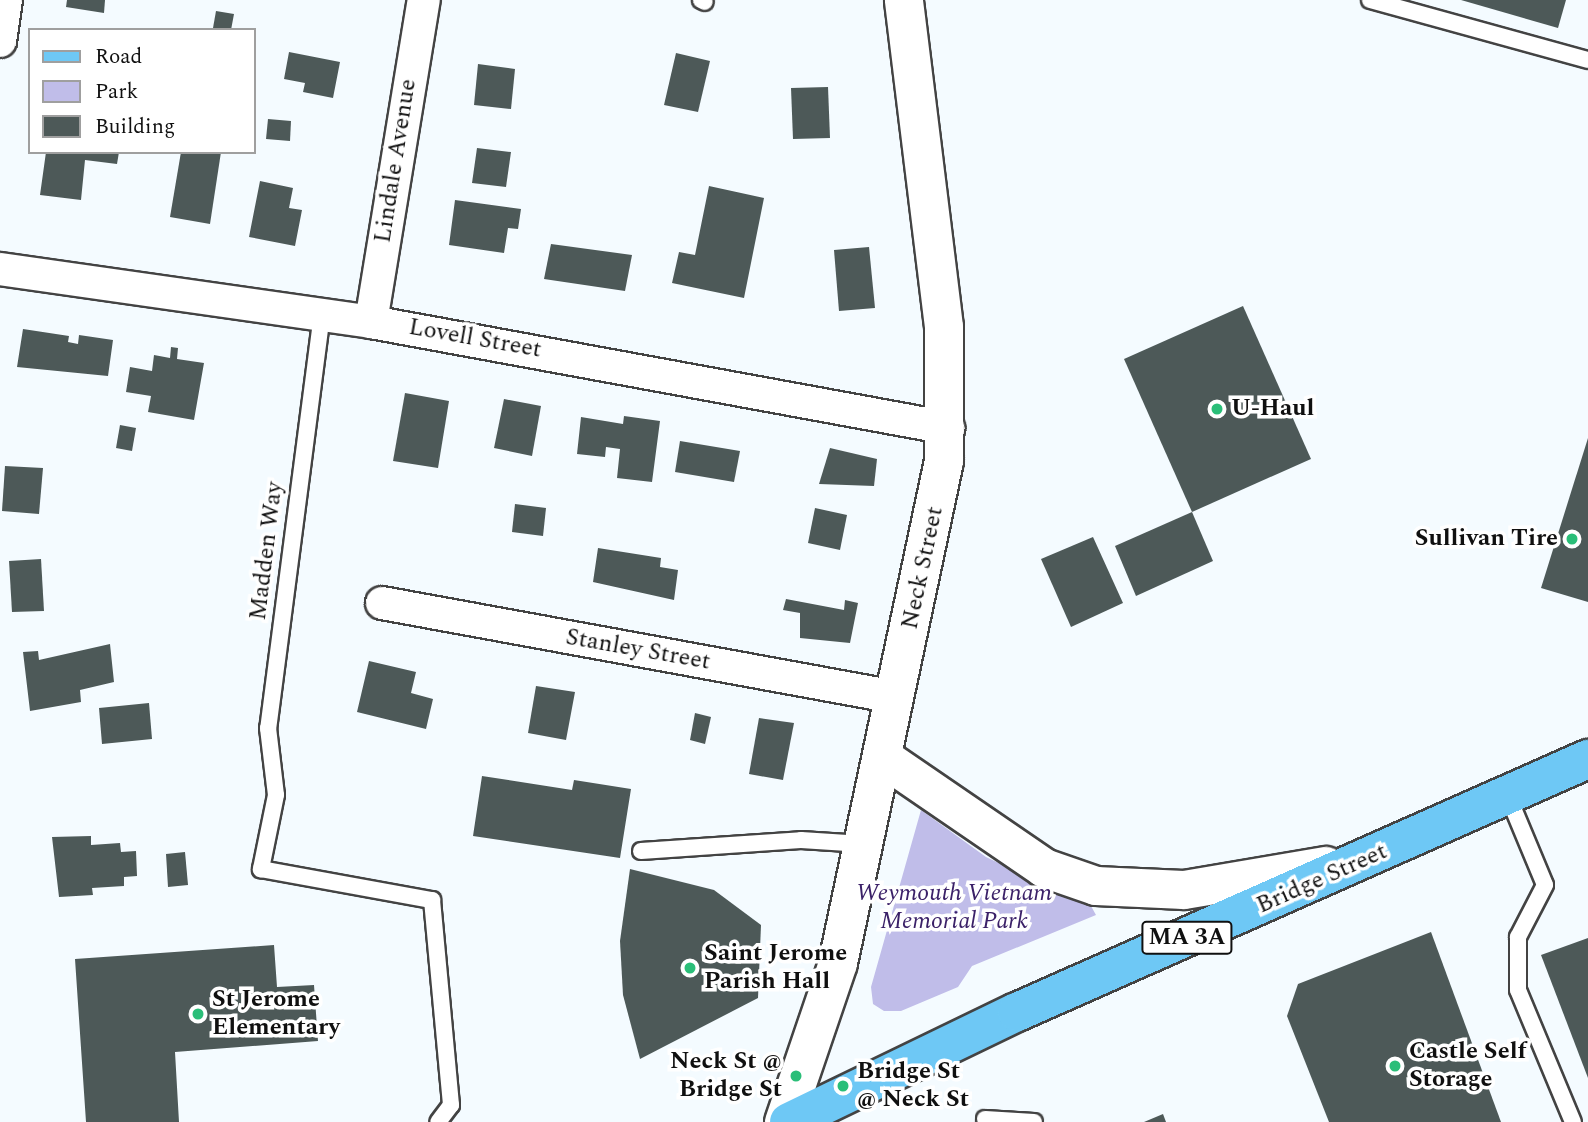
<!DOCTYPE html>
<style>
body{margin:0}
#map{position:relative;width:1588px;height:1122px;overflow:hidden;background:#f4fbff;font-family:Spectral,serif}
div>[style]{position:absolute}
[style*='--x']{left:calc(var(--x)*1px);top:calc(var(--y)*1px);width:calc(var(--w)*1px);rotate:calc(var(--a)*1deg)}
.green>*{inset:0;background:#c0bde9}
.building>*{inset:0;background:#4d5958}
.roads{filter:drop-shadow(2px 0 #434343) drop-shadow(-2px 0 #434343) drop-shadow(0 2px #434343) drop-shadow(0 -2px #434343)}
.service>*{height:16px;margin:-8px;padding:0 8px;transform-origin:8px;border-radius:8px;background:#fff}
.minor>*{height:32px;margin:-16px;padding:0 16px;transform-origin:16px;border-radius:16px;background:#fff}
.tertiary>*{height:38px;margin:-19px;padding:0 19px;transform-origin:19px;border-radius:19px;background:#fff}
.primary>*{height:38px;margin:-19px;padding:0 19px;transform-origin:19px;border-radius:19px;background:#6ec8f5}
.dots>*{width:19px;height:19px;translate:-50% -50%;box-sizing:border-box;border:4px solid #fff;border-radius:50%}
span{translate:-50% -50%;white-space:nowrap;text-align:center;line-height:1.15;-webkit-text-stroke:7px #fff;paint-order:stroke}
.shield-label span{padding:2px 5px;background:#fff;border:2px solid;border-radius:5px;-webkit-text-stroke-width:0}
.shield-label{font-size:23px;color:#101010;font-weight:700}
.street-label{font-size:24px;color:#101010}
.poi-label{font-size:24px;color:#101010;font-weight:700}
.left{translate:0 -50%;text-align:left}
.right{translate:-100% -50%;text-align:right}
.park-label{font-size:24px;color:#3b2168;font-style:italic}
.legend{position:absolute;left:28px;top:28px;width:228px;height:126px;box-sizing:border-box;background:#fff;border:2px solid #9f9f9f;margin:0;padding:9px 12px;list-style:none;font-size:21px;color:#101010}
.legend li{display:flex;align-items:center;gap:14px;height:35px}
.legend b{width:35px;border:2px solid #9f9f9f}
</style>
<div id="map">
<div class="green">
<div style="clip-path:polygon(921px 810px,986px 857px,1091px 906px,1096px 915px,972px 966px,958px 987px,901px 1011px,884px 1011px,873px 1004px,871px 987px)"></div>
</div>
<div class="building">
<div style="clip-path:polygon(67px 0,105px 0,104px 13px,66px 7px)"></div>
<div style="clip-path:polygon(1461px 0,1566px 0,1558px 28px)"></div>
<div style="clip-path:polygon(216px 11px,234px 14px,231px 30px,213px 28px)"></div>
<div style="clip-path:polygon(289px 52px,340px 62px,333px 98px,303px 92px,305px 83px,284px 79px)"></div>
<div style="clip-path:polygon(676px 53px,710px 61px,698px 112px,664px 105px)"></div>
<div style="clip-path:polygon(478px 64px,515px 69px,511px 109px,474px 105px)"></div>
<div style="clip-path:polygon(828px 87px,830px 138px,793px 139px,791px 88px)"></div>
<div style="clip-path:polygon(268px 119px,291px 121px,290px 141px,266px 139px)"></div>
<div style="clip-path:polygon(477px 148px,511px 152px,506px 187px,472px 183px)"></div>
<div style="clip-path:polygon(46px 152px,119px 152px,117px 164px,85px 160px,81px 200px,40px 195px)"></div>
<div style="clip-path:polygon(181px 152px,221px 152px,210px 224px,170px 217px)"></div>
<div style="clip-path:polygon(260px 181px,293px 188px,289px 208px,302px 210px,295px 246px,249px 237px)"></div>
<div style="clip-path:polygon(709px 186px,764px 198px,744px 298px,672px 283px,679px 252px,695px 255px)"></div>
<div style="clip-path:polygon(455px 200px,521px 209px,518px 229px,508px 228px,504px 253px,449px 245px)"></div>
<div style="clip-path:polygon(551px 244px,632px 255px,625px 291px,544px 279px)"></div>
<div style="clip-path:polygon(869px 247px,875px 308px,839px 311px,834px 250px)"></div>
<div style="clip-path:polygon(1243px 306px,1311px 459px,1192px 512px,1124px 359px)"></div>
<div style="clip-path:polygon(23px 329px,69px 336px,68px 342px,78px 344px,79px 335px,113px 340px,108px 376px,17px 367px)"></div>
<div style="clip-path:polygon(171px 347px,178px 348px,177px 359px,204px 363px,194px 420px,148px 412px,151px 396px,126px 392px,130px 367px,152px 371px,154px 355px,170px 358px)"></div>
<div style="clip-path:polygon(405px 393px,449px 401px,438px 468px,393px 461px)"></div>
<div style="clip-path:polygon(504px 399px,541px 406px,532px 456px,494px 448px)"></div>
<div style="clip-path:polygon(624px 416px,660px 421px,652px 482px,617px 478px,620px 449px,606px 447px,605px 457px,577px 454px,581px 417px,623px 424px)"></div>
<div style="clip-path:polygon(120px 425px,136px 428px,132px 451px,116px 448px)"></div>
<div style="clip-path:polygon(1588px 438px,1588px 602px,1541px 588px)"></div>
<div style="clip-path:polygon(680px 441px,740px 451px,734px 482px,675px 472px)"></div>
<div style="clip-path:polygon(830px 448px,877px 459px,874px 486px,819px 484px)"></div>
<div style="clip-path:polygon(5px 466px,43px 468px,39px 514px,2px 511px)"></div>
<div style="clip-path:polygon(515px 504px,546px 508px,543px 536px,512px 532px)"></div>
<div style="clip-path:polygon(815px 508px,847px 515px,840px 550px,808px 543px)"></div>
<div style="clip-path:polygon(1192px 512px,1213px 561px,1136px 596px,1115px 546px)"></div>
<div style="clip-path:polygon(1093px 537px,1123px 603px,1071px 627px,1041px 559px)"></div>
<div style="clip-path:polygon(598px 548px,661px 558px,660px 567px,678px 570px,674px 600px,593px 582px)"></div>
<div style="clip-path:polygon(41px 559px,44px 611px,12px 612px,9px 561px)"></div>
<div style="clip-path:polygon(786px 599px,844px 610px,845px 600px,858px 603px,850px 643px,800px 638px,800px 613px,783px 610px)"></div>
<div style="clip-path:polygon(110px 644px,114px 682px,80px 690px,81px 702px,30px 711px,23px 652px,38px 651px,39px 660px)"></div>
<div style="clip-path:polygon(369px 661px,416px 672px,411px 693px,433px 699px,426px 729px,357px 712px)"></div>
<div style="clip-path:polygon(536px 686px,575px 692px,566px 740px,528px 733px)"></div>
<div style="clip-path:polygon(149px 703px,152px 739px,102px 744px,99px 708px)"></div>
<div style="clip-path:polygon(695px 713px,711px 717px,705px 744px,690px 740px)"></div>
<div style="clip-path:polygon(759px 718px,794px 723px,783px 780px,749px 774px)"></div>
<div style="clip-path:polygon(482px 776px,572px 790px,574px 780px,631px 789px,620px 858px,473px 836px)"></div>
<div style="clip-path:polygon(91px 836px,91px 845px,120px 843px,121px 852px,136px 851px,137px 876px,124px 877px,124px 886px,92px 888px,93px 895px,59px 897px,52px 837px)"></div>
<div style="clip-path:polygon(185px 852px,188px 885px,168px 887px,166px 854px)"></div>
<div style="clip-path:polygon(630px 869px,714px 890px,761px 925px,758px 998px,640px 1059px,623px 995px,620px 941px)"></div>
<div style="clip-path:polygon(1431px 932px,1501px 1122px,1329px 1122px,1287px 1016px,1298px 984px)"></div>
<div style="clip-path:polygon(1588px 938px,1588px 1078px,1541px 955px)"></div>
<div style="clip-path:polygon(274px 945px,277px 987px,314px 985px,318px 1041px,175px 1052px,179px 1122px,86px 1122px,75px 959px)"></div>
<div style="clip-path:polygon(1163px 1114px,1166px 1122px,1144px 1122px)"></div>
</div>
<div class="roads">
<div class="service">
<div style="--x:701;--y:0;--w:4;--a:27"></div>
<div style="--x:1370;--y:0;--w:226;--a:15.4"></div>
<div style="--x:322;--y:314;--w:418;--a:97.4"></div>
<div style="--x:268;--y:728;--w:67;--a:83.2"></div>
<div style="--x:276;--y:795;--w:76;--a:101.5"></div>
<div style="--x:261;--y:869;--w:174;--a:10.3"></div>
<div style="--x:432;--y:900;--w:206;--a:84.7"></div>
<div style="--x:451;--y:1105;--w:21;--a:127"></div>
<div style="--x:1508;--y:796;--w:96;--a:67.4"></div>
<div style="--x:1545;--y:885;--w:59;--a:117.4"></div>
<div style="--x:1518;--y:937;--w:53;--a:90"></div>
<div style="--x:1518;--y:990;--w:143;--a:67.4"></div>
<div style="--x:641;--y:851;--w:160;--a:-3.9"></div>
<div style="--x:801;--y:840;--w:62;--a:3.7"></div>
<div style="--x:985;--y:1119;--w:49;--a:3.5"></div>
</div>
<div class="minor">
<div style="--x:0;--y:41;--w:41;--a:-81.7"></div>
<div style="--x:0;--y:269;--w:375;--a:8.1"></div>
<div style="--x:371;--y:322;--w:587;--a:10.41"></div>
<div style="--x:371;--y:322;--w:326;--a:-80.7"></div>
<div style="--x:382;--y:603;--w:522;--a:10.38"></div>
</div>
<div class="tertiary">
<div style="--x:885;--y:759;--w:193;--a:34.4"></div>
<div style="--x:1044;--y:868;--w:55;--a:19.1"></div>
<div style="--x:1096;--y:886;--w:88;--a:2.6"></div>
<div style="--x:1184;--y:890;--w:144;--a:-9.6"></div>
<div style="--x:784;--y:1122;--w:168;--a:-71.2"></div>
<div style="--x:838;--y:963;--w:513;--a:-78.08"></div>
<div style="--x:944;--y:461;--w:134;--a:-90"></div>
<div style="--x:944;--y:327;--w:329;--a:-97"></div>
</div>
<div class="primary">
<div style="--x:789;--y:1122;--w:253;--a:-25.8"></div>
<div style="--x:1017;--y:1012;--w:625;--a:-23.9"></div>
</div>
</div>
<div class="dots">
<div style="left:1217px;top:409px;background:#2abe78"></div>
<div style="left:1572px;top:539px;background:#2abe78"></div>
<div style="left:690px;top:968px;background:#2abe78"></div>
<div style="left:198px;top:1014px;background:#2abe78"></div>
<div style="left:1395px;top:1066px;background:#2abe78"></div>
<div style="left:796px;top:1076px;background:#2abe78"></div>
<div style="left:843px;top:1086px;background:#2abe78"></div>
</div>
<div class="shield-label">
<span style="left:1187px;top:938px">MA 3A</span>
</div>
<div class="street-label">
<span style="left:396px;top:161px;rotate:-81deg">Lindale Avenue</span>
<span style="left:475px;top:339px;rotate:10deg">Lovell Street</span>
<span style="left:267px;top:551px;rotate:-83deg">Madden Way</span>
<span style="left:923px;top:568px;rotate:-78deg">Neck Street</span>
<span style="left:638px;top:650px;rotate:10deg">Stanley Street</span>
<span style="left:1322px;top:879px;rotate:-24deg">Bridge Street</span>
</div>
<div class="poi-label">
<span class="left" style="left:1231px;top:409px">U-Haul</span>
<span class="right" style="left:1558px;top:539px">Sullivan Tire</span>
<span class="left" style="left:704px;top:968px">Saint Jerome<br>Parish Hall</span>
<span class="left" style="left:212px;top:1014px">St Jerome<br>Elementary</span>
<span class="left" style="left:1409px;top:1066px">Castle Self<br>Storage</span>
<span class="right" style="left:782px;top:1076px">Neck St @<br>Bridge St</span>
<span class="left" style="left:857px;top:1086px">Bridge St<br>@ Neck St</span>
</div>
<div class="park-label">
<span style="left:954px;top:908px">Weymouth Vietnam<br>Memorial Park</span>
</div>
<ul class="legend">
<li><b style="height:9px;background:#6ec8f5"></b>Road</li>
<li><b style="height:19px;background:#c0bde9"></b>Park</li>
<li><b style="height:19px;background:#4d5958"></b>Building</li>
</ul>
</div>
